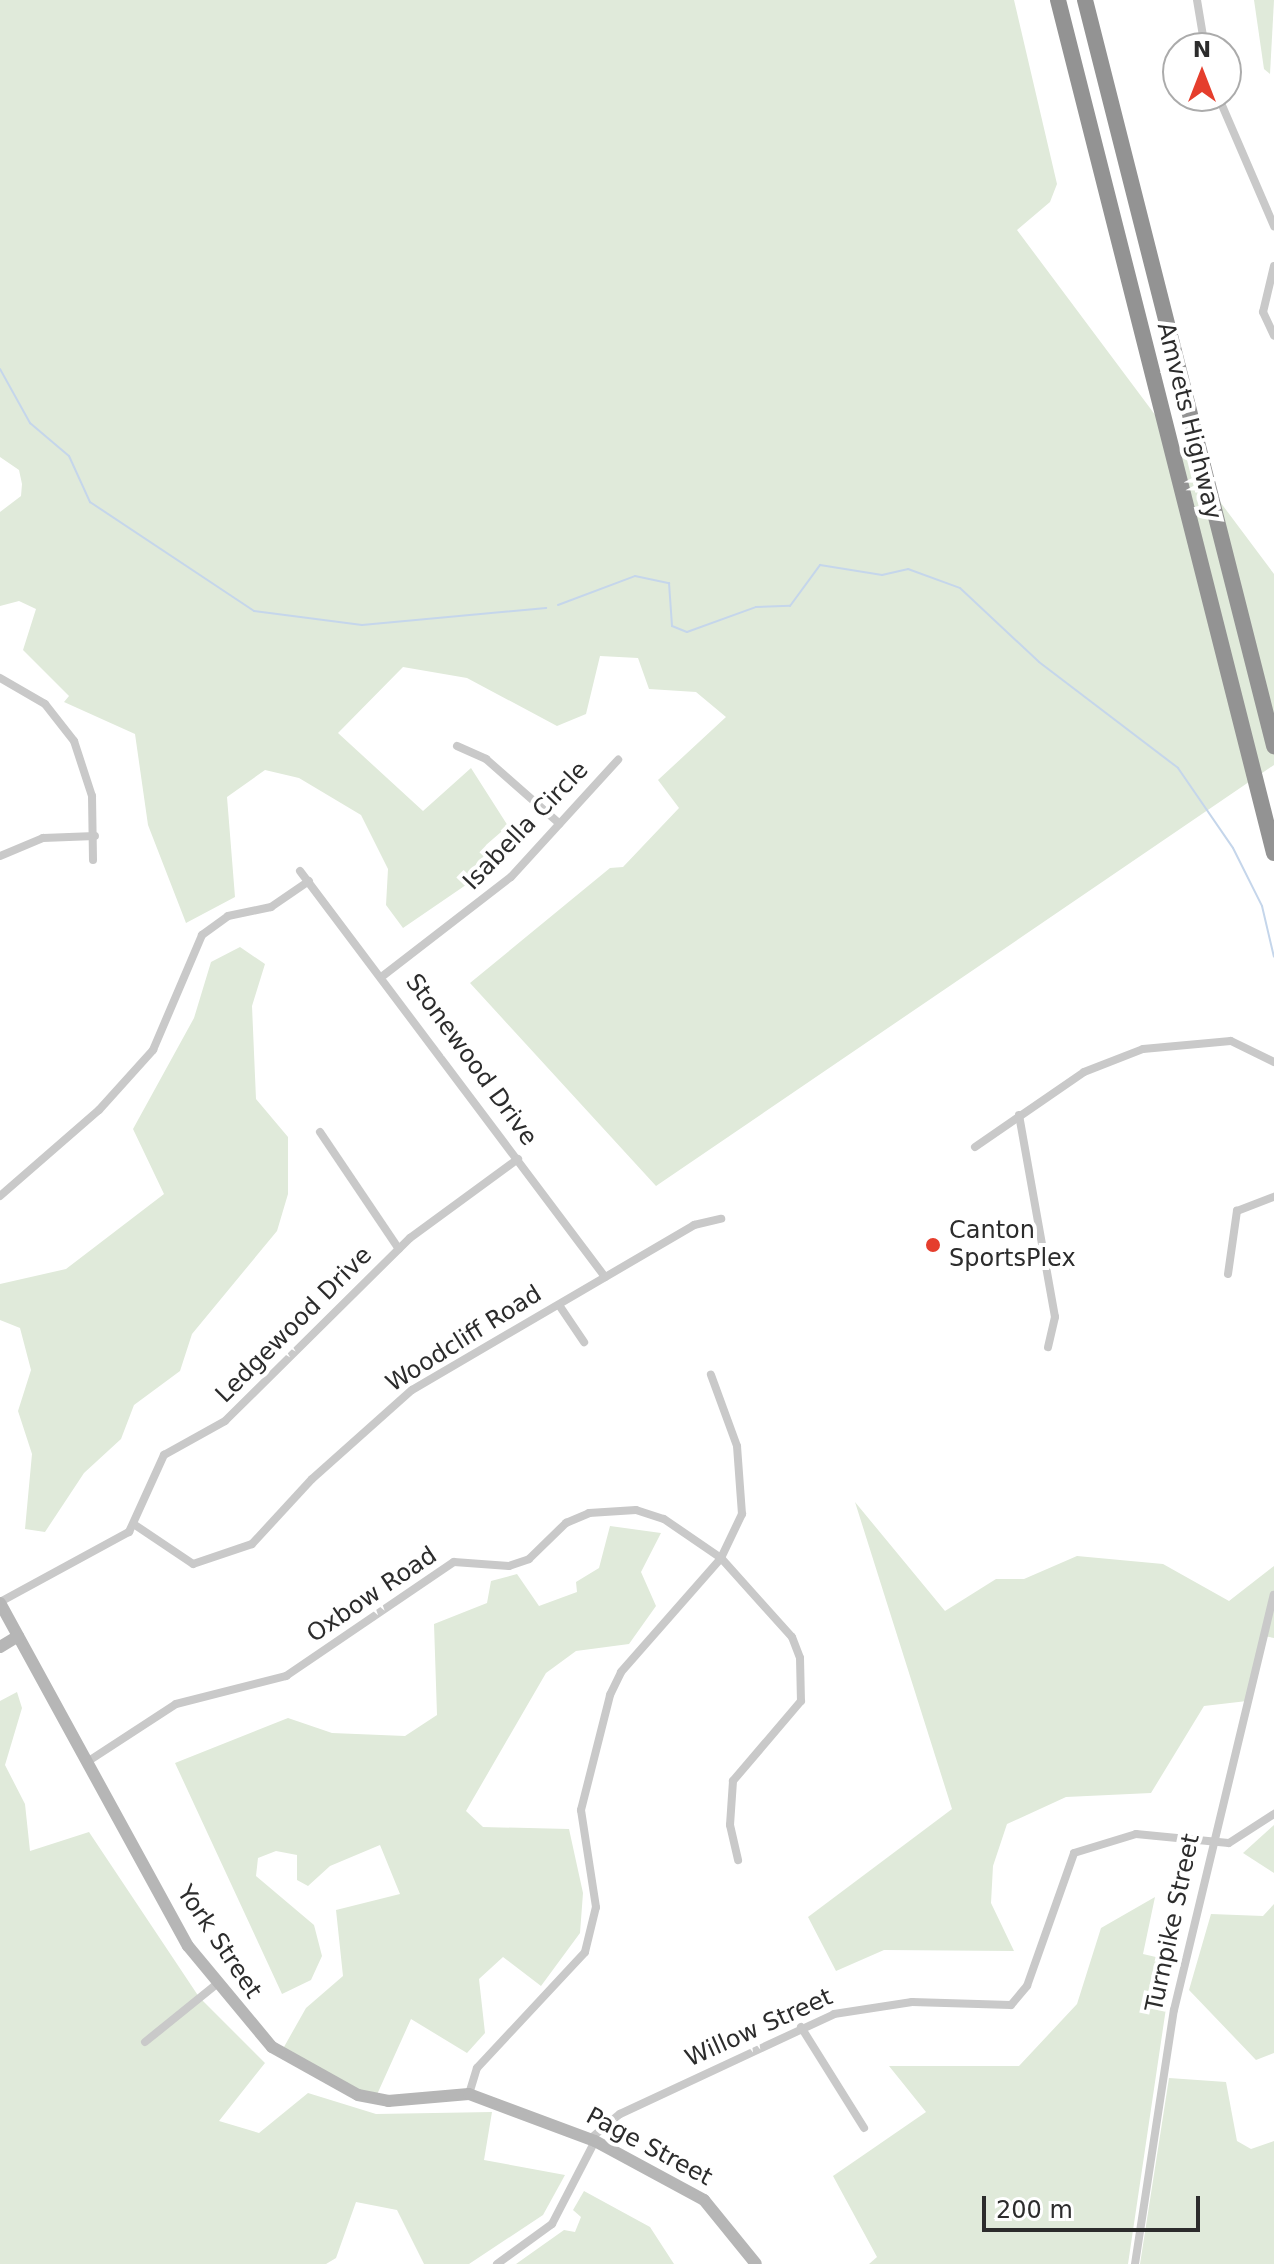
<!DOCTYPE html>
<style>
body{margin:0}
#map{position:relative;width:1274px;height:2264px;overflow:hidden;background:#fff;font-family:"DejaVu Sans",sans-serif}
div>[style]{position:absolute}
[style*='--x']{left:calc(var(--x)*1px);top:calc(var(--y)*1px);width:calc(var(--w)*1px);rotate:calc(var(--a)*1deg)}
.green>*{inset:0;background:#e0eada}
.stream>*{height:2px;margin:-1px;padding:0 1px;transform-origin:1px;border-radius:1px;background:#c5d6eb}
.street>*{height:8px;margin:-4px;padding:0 4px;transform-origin:4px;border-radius:4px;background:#c9c9c9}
.secondary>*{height:12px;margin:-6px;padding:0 6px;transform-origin:6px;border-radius:6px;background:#b6b6b6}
.highway>*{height:16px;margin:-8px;padding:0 8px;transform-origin:8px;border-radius:8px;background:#939393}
.dots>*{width:22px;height:22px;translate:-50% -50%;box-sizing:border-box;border:4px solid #fff;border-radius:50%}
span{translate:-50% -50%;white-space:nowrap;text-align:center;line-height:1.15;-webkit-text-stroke:8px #fff;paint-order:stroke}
.street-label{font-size:24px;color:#2c2c2c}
.poi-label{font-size:24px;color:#2c2c2c}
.left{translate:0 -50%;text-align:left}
.north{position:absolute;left:1162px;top:32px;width:80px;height:80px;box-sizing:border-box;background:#fff;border:2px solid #ababab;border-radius:50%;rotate:0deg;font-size:22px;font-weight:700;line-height:32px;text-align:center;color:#2c2c2c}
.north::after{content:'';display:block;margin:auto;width:28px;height:36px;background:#e53e2d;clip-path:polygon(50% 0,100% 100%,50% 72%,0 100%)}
.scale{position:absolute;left:982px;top:2196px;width:218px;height:36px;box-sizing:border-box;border:4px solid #2c2c2c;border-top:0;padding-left:10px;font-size:24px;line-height:28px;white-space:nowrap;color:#2c2c2c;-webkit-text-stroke:6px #fff;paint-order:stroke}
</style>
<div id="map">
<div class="green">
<div style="clip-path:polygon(0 0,1014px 0,1057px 184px,1050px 202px,1017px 230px,1274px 574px,1274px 765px,656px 1186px,470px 983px,610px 868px,623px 867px,679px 808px,658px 780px,726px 717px,696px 692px,649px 689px,638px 658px,600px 656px,586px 714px,557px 726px,467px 678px,403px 667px,338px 733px,423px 811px,471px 768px,508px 826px,486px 845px,479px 876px,403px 928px,386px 905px,388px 869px,361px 815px,299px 778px,265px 770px,227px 797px,235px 897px,186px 923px,148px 825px,135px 734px,64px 702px,69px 696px,23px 650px,36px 609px,19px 601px,0 606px,0 512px,21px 496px,22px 484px,19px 470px,0 457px)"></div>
<div style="clip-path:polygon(1254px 0,1274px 0,1270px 74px,1264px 69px)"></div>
<div style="clip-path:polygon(240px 947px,265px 964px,252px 1006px,256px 1099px,288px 1137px,288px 1194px,277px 1231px,192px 1334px,180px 1371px,134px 1405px,121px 1439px,84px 1473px,45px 1532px,25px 1529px,32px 1454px,18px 1411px,31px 1370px,20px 1328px,0 1320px,0 1284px,66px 1269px,164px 1194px,133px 1129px,194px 1018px,211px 962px)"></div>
<div style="clip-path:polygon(855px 1502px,945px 1611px,996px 1579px,1024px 1579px,1077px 1556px,1163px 1564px,1229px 1601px,1274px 1566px,1274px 1638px,1264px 1636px,1247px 1701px,1204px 1706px,1151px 1793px,1066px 1797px,1007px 1824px,993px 1866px,991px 1903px,1014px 1951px,884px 1950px,836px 1971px,808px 1917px,952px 1809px)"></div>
<div style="clip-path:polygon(610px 1526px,661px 1533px,641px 1572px,656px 1606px,629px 1644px,576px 1651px,546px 1673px,466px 1811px,483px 1827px,569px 1829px,583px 1893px,580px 1933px,541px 1986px,503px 1957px,479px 1979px,485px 2033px,467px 2053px,411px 2019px,375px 2099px,280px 2054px,306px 2008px,343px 1976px,336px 1910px,400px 1894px,380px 1845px,330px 1866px,308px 1886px,297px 1880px,297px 1855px,276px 1851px,258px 1858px,256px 1876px,314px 1925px,322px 1956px,311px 1980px,282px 1994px,175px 1763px,288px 1718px,332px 1733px,405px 1736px,437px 1715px,434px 1624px,487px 1603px,491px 1581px,517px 1574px,539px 1606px,577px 1592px,576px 1582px,599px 1568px)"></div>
<div style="clip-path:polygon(17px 1692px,22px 1708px,5px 1765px,25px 1804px,30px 1851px,89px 1832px,199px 1997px,265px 2063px,219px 2121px,259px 2133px,308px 2093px,376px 2114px,492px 2112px,484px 2160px,565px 2175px,543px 2215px,469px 2264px,424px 2264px,397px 2210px,356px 2202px,336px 2258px,326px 2264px,0 2264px,0 1701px)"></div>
<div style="clip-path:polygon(1274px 1825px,1274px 1873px,1243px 1853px)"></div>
<div style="clip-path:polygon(1155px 1897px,1143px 1954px,1173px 1961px,1128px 2264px,869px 2264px,877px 2257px,833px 2176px,926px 2112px,889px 2066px,1019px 2066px,1077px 2004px,1101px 1928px)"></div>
<div style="clip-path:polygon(1274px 1904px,1274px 2053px,1256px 2060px,1189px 1990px,1211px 1914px,1263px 1916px)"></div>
<div style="clip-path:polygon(1169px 2078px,1226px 2082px,1237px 2141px,1251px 2149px,1274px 2141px,1274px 2264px,1140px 2264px)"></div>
<div style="clip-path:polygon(584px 2191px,650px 2227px,674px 2264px,516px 2264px,564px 2230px,575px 2232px,581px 2217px,573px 2210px)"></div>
</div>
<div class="stream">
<div style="--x:0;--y:369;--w:62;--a:60.9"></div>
<div style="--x:30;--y:423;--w:51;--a:40.2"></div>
<div style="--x:69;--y:456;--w:51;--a:65.5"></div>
<div style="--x:90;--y:502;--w:197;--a:33.6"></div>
<div style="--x:254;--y:611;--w:109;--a:7.4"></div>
<div style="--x:362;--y:625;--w:185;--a:-5.3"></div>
<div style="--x:558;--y:605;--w:82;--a:-20.6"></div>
<div style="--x:635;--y:576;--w:35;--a:12"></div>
<div style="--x:669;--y:583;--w:43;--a:86"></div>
<div style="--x:672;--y:626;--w:16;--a:22"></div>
<div style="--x:687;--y:632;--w:73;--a:-19.9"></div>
<div style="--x:756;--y:607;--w:34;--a:-2"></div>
<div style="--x:790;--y:606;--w:51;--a:-53.8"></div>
<div style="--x:820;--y:565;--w:63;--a:9.2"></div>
<div style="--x:882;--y:575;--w:27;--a:-13"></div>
<div style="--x:908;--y:569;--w:55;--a:20.1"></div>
<div style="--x:960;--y:588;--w:108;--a:43.1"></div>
<div style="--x:1039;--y:662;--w:175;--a:37.3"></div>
<div style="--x:1178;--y:768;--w:97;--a:55.5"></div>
<div style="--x:1233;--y:848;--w:65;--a:63.4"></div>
<div style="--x:1262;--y:906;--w:52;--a:76.8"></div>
</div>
<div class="street">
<div style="--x:1197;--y:0;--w:49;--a:80.5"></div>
<div style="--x:1218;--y:96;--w:142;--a:66.7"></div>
<div style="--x:1274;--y:266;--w:47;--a:103.4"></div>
<div style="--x:1263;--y:312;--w:26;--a:65"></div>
<div style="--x:0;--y:678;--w:52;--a:30"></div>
<div style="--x:45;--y:704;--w:47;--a:51.9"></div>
<div style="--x:74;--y:741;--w:58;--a:71.9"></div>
<div style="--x:92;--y:796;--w:64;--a:89.1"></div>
<div style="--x:457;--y:746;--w:32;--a:24"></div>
<div style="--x:486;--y:759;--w:98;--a:41.3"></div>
<div style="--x:0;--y:856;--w:47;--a:-22.7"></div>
<div style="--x:43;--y:838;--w:52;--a:-2.2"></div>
<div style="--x:300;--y:871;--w:508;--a:53.08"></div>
<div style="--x:384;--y:975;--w:160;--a:-37.7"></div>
<div style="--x:511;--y:877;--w:159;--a:-47.6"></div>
<div style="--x:1019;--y:1115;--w:205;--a:79.9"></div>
<div style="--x:1055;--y:1317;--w:31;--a:103"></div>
<div style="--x:320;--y:1132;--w:141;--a:56"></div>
<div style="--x:975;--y:1147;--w:132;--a:-34.5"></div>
<div style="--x:1084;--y:1072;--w:63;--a:-21.3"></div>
<div style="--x:1143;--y:1049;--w:88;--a:-5.2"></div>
<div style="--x:1231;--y:1041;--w:48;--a:26"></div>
<div style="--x:0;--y:1196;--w:131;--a:-41"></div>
<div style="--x:99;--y:1110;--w:81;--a:-48"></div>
<div style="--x:153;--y:1050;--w:125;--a:-66.9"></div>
<div style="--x:202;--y:935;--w:32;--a:-36"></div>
<div style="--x:228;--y:916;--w:44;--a:-11.8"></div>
<div style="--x:271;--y:907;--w:46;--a:-34.4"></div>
<div style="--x:1228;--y:1274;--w:64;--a:-81.9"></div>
<div style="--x:1237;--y:1211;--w:40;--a:-21"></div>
<div style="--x:559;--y:1305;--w:45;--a:56"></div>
<div style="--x:135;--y:1525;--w:70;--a:33.9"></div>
<div style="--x:193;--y:1564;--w:62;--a:-18.7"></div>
<div style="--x:252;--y:1544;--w:88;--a:-47.3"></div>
<div style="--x:312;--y:1479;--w:134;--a:-41.7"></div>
<div style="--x:412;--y:1390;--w:327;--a:-30.3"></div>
<div style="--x:694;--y:1225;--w:28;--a:-13"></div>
<div style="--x:0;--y:1602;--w:147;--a:-28.5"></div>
<div style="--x:129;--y:1532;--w:85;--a:-65.6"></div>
<div style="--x:164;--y:1455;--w:70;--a:-29.1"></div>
<div style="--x:225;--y:1421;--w:260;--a:-44.7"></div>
<div style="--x:410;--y:1238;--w:134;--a:-36.2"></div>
<div style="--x:87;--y:1762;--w:106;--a:-33.1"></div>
<div style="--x:176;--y:1704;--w:114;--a:-14.3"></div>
<div style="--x:286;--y:1676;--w:203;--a:-34.2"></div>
<div style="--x:454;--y:1562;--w:55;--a:4.2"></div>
<div style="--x:509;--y:1566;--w:21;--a:-19"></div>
<div style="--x:529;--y:1559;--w:52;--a:-44.2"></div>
<div style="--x:566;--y:1523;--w:25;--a:-23"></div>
<div style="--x:589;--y:1513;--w:47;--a:-3.7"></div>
<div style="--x:636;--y:1510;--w:29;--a:18"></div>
<div style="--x:664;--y:1519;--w:69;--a:34.4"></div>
<div style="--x:721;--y:1558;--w:106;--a:48.1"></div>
<div style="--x:792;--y:1637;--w:22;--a:69"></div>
<div style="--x:800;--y:1658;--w:43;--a:88.7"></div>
<div style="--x:801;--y:1701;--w:105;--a:130.4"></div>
<div style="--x:733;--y:1781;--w:44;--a:93.9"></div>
<div style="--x:730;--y:1825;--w:36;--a:77"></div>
<div style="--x:801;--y:2027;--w:119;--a:58"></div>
<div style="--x:145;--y:2042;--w:92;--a:-38.9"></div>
<div style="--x:469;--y:2094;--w:27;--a:-73"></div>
<div style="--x:477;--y:2068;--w:158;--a:-47"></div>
<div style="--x:585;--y:1952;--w:46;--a:-76.3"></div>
<div style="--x:596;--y:1907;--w:98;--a:-98.8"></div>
<div style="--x:581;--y:1810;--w:119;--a:-75.8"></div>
<div style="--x:610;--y:1695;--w:25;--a:-64"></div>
<div style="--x:621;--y:1672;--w:152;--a:-48.7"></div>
<div style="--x:721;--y:1558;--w:49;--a:-64.5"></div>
<div style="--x:742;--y:1514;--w:68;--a:-94.2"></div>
<div style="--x:737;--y:1446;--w:76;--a:-110.1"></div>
<div style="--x:590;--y:2139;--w:39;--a:-40"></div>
<div style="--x:620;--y:2114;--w:236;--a:-25"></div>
<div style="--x:834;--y:2014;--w:79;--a:-8.7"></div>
<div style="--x:912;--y:2002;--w:99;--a:1.7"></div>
<div style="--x:1011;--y:2005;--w:25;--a:-50"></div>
<div style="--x:1027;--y:1986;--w:141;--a:-70.5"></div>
<div style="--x:1074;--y:1853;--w:65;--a:-17"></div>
<div style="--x:1136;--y:1834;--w:93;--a:5.5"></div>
<div style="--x:1229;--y:1843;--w:54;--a:-32.8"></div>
<div style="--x:497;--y:2264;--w:68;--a:-36"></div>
<div style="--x:552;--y:2224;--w:93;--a:-62.6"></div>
<div style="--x:1135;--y:2264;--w:257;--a:-81.3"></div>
<div style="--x:1174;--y:2010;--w:427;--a:-76.5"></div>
</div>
<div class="secondary">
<div style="--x:0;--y:1603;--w:391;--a:61.3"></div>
<div style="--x:188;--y:1946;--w:131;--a:50.3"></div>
<div style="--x:272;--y:2047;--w:98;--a:29.2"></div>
<div style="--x:358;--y:2095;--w:31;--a:11"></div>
<div style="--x:388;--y:2101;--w:81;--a:-4.9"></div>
<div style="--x:469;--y:2094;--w:134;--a:20.5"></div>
<div style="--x:595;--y:2141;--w:124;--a:28.4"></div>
<div style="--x:704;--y:2200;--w:82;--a:50.9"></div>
<div style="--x:0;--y:1647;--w:21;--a:-31"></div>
</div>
<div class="highway">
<div style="--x:1058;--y:0;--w:880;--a:75.79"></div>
<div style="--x:1085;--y:0;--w:770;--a:75.78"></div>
</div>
<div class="dots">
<div style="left:933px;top:1245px;background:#e53e2d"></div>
</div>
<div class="street-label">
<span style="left:1189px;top:421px;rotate:76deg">Amvets Highway</span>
<span style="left:526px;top:826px;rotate:-46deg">Isabella Circle</span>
<span style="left:471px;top:1060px;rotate:54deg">Stonewood Drive</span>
<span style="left:294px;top:1325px;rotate:-45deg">Ledgewood Drive</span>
<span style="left:464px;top:1339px;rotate:-32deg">Woodcliff Road</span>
<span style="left:372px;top:1595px;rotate:-34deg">Oxbow Road</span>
<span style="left:1173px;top:1923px;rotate:-78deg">Turnpike Street</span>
<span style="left:219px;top:1942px;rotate:56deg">York Street</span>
<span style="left:759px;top:2028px;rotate:-24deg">Willow Street</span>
<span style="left:649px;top:2147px;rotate:28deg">Page Street</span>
</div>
<div class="poi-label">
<span class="left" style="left:949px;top:1245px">Canton<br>SportsPlex</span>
</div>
<div class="north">N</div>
<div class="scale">200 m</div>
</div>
